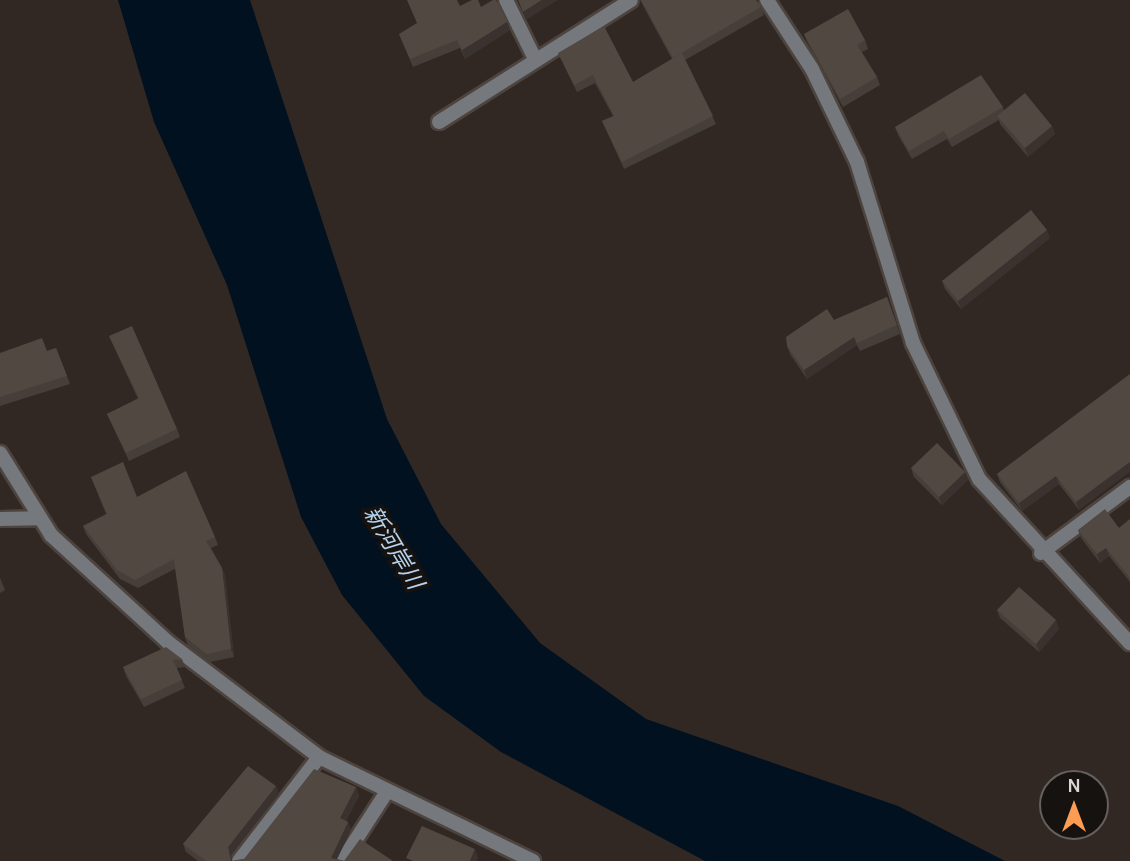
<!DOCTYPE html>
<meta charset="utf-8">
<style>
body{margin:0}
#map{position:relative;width:1130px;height:861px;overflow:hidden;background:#322823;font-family:Karla,"Noto Sans JP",sans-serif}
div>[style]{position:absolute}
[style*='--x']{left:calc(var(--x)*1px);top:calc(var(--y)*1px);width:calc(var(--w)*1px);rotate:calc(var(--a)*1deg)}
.water>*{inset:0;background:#021120}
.roads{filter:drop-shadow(2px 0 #4d443f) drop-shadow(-2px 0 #4d443f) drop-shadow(0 2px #4d443f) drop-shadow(0 -2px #4d443f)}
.minor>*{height:14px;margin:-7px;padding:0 7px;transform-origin:7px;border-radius:7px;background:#75797d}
.wall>*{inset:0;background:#463e39}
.shaded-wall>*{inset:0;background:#39322e}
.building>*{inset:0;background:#514842}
span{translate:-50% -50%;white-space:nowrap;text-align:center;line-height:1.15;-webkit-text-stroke:7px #161210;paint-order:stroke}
.water-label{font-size:23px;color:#b4d3ef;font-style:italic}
.north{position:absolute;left:1039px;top:770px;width:70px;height:70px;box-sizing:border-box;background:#161210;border:2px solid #65605e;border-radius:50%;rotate:0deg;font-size:19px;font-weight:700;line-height:28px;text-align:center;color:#dbd5d2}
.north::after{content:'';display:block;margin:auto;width:24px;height:32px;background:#fd9d54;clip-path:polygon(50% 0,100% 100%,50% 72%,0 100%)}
</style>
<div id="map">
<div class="water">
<div style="clip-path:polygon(118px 0,250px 0,387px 419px,441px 524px,540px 643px,646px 719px,898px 806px,1005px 861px,705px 861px,501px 752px,424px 696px,342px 595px,301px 517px,227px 285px,154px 122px)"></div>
</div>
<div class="roads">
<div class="minor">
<div style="--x:506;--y:0;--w:66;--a:63.8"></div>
<div style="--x:767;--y:0;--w:82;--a:56.9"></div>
<div style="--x:812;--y:69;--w:103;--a:64.2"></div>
<div style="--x:857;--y:162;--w:189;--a:72.8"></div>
<div style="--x:913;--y:343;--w:151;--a:64.1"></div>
<div style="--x:979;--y:479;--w:223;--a:47.4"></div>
<div style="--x:439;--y:122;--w:227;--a:-32.4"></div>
<div style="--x:0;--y:453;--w:97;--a:58.1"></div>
<div style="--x:51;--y:535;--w:160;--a:42.5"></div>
<div style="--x:169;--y:643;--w:188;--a:37.2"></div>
<div style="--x:319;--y:757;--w:238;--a:25.9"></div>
<div style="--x:0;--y:519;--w:39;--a:-1"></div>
<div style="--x:1041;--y:553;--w:111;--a:-36.6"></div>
<div style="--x:239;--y:861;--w:131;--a:-52.4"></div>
<div style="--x:342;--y:861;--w:81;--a:-57.1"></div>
</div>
</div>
<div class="wall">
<div style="clip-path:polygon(640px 0,756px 0,761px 7px,764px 15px,685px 60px,716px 124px,624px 169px,602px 121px,613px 116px,595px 83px,577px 92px,558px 53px,633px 82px,672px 59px)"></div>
<div style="clip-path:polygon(481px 7px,510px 30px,465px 59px,460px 48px,413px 67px,399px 34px)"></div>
<div style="clip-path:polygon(804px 34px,865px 40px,868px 49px,862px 52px,877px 77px,880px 85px,843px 107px,807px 42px)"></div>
<div style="clip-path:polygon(1003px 107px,1004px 111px,1052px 126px,1055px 134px,1028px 157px,1000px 124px,999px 120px,952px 147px,947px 139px,912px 159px,898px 135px,895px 127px)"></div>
<div style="clip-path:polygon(1050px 238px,961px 309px,945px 289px,942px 281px)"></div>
<div style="clip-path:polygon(887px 297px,900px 334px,860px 351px,857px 345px,807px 379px,790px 354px,787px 346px,834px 320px)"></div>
<div style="clip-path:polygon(109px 336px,177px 429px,180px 437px,129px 461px,107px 414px,138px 399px)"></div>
<div style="clip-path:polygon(56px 348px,70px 384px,0 406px,0 353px,47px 351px)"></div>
<div style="clip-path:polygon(1130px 374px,1079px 510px,1059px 484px,1022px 511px,1000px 482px,997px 474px)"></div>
<div style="clip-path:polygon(911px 468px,965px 472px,968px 480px,942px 505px,914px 477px)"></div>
<div style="clip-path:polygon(91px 477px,137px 497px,215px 537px,218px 545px,211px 548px,222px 568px,225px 576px,234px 657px,210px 662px,188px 646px,185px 637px,175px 569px,138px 588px,120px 579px,86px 534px,83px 526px,106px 514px)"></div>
<div style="clip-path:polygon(1130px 519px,1130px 582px,1109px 556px,1100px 563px,1081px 538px,1078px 530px,1119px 528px)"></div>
<div style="clip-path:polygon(0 578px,5px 590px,0 593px)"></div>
<div style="clip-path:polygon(997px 610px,1059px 629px,1039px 652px,1000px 618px)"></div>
<div style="clip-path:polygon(182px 659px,185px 667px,177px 668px,185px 688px,144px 707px,126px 676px,123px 667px)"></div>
<div style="clip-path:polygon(276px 786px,279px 794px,231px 855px,232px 861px,244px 859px,356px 787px,359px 796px,346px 821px,348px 822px,351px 830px,337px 859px,344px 861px,393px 861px,198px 861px,186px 852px,183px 844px)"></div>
</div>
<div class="shaded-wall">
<div style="clip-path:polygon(542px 0,558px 0,526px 20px,523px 12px)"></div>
<div style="clip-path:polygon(507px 22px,510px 30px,465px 59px,462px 50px)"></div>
<div style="clip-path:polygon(1052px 126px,1055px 134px,1028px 157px,1025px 148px)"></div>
<div style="clip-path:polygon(1047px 230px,1050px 238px,961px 309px,958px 301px)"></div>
<div style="clip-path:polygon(854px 337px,857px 345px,807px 379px,804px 370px)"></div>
<div style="clip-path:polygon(1130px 462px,1130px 472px,1079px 510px,1076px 502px)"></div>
<div style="clip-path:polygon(965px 472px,968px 480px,942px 505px,939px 497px)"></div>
<div style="clip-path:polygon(1056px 476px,1059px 484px,1022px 511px,1019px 503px)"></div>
<div style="clip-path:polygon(1106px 548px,1109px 556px,1100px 563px,1097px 554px)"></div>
<div style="clip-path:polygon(222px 568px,225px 576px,234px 657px,231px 649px)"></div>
<div style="clip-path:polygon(1056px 620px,1059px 629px,1039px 652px,1036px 644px)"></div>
<div style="clip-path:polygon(276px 786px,279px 794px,231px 855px,232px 861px,231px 861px,228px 847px)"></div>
<div style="clip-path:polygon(356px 787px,359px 796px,343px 826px,340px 818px)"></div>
<div style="clip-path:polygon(348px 822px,351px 830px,336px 861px,331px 858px)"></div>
<div style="clip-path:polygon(475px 849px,478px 857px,477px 861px,470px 861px)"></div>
</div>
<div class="building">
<div style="clip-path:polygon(407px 0,457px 0,460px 6px,472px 0,478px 0,481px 7px,493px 0,496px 0,507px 22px,462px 50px,457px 40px,410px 59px,399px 34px,417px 23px)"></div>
<div style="clip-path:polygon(518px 0,542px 0,523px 12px)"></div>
<div style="clip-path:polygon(641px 0,756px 0,761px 7px,673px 58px)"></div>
<div style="clip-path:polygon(848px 9px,865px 40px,857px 45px,877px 77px,840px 99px,804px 34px)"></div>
<div style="clip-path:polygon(604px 26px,633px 82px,682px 53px,713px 116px,622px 162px,602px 121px,614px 116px,593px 75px,574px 85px,558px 53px)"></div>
<div style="clip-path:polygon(981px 75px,1003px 107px,949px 139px,944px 131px,909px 151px,895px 127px)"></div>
<div style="clip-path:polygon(1025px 93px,1052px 126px,1025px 148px,997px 116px)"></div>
<div style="clip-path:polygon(1031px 210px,1047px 230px,958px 301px,942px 281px)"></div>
<div style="clip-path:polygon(887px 297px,897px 325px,857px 343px,854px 337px,804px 370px,787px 346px,786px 337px,827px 309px,834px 320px)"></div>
<div style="clip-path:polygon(132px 326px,177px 429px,126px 453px,107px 414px,139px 398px,109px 336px)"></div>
<div style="clip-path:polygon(42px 338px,47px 351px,56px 348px,67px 376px,0 397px,0 353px)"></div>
<div style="clip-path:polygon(1130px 374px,1130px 462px,1076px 502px,1056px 476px,1019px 503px,997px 474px)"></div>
<div style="clip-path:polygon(937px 443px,965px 472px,939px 497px,911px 468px)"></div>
<div style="clip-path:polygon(123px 462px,137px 497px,186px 471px,215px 537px,206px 541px,222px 568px,231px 649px,207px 654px,185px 637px,174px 559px,135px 580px,117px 570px,83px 526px,107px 514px,91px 477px)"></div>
<div style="clip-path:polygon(1105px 509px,1119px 528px,1130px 519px,1130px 578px,1106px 548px,1097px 554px,1078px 530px)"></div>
<div style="clip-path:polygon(1019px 587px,1056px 620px,1036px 644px,997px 610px)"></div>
<div style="clip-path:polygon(166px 647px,182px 659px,173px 660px,182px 680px,141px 699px,123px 667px)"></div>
<div style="clip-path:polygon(248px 766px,276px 786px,228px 847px,231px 861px,244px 859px,314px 769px,356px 787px,340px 818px,348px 822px,331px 858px,344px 861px,360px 839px,393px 861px,206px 861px,183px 844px)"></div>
<div style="clip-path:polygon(422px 826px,475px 849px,470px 861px,413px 861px,406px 858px)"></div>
</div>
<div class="water-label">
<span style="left:393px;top:548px;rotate:59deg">新河岸川</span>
</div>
<div class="north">N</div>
</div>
